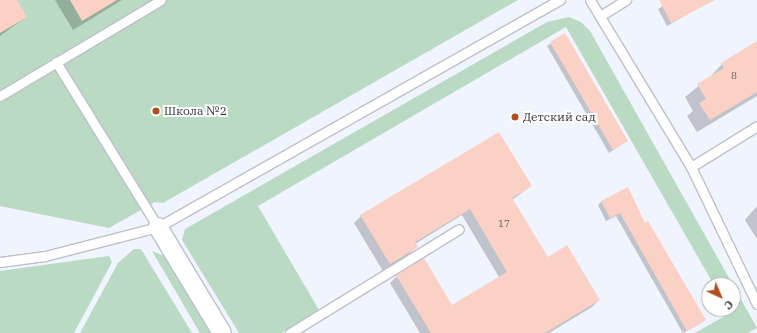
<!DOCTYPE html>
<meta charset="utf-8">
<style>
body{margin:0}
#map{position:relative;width:757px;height:333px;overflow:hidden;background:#f0f4fe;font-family:"IBM Plex Serif",serif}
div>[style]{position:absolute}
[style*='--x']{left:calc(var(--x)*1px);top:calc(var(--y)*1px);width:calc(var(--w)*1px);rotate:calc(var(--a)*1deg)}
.green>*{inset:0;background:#badac3}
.shadow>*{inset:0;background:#0003}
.building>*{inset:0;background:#fbd1c6}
.roads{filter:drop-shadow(1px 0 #bdc0cb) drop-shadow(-1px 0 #bdc0cb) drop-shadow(0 1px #bdc0cb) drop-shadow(0 -1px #bdc0cb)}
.service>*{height:9px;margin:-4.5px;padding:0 4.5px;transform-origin:4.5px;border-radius:4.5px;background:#fff}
.minor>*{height:18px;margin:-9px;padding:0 9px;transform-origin:9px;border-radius:9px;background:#fff}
.dots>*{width:11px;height:11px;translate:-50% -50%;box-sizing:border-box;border:2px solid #fff;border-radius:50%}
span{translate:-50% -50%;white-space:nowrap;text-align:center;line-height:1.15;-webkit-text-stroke:4px #fff;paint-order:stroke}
.number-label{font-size:10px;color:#645b5c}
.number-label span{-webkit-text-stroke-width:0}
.poi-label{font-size:12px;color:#323438}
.left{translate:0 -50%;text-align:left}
.north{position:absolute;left:701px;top:277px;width:40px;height:40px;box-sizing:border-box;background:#fff;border:1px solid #adaeaf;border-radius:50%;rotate:136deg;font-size:11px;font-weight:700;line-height:16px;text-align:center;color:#323438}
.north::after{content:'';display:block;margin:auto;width:14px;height:18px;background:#b24d1e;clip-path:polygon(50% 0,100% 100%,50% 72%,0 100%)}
</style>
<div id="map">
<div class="green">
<div style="clip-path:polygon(0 0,518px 0,163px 203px,155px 202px,109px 228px,0 206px)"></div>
<div style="clip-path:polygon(569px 17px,581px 22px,590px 31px,733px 285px,714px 285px,566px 27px,258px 206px,319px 310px,282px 333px,239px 333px,182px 240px,185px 229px,547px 22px)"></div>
<div style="clip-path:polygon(134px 249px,141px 249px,192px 333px,80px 333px,118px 263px)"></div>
<div style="clip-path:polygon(152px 251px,162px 255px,170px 262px,214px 333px,200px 333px)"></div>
<div style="clip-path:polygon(109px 256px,112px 262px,74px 333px,0 333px,0 271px)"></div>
<div style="clip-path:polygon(733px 285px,757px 328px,748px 333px,695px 333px,730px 313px,728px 309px,733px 309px)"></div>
</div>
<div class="shadow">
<div style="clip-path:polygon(0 0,16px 0,26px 17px,0 36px)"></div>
<div style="clip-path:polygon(55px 0,122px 0,73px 30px)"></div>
<div style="clip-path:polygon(672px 0,696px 0,700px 7px,667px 26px,658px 9px)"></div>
<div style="clip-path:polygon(565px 34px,627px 141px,609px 153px,547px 46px)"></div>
<div style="clip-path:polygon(757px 42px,757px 96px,697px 132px,687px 116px,693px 111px,685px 97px,710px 77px,722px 64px)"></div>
<div style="clip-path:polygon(531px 186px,512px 200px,547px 258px,599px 300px,592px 307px,549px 333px,420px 333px,390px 283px,397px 276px,452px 306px,499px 277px,462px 215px,415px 244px,416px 247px,409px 254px,383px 271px,354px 223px,361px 216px)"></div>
<div style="clip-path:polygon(602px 201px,645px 224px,705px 319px,701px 323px,683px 333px,616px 216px,606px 221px,598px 205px)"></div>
<div style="clip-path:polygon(757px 206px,757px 239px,745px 220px)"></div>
</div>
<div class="building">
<div style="clip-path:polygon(0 0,17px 0,27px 17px,0 33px)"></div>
<div style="clip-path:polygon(70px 0,117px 0,82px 21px)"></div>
<div style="clip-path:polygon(659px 0,715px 0,671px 23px)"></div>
<div style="clip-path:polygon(565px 33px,628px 141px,613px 150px,550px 42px)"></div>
<div style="clip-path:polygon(757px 41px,757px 92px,710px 120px,699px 103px,706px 99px,697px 84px,724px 68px,721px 63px)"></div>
<div style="clip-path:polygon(499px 132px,532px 186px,512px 198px,548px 257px,567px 245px,600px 300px,545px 333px,431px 333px,396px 275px,424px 258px,452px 305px,507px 272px,470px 209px,415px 242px,418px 247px,390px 264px,360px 215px)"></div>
<div style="clip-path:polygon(628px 187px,645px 223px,648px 221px,706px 320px,687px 331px,620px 213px,610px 218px,601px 201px)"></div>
</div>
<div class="roads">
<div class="service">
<div style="--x:590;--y:0;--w:195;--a:58.8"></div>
<div style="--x:691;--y:167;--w:152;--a:64.3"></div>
<div style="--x:600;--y:16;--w:31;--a:-32"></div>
<div style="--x:56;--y:62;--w:194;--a:58.3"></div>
<div style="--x:0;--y:96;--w:187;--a:-30.8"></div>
<div style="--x:691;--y:167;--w:78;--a:-31.8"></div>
<div style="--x:0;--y:262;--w:45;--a:-7.6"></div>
<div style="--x:45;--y:256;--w:117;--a:-14.4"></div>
<div style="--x:158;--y:227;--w:462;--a:-29.5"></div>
<div style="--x:290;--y:333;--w:198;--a:-31.6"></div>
</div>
<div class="minor">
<div style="--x:158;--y:227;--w:124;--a:58.9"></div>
</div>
</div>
<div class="dots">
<div style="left:156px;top:111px;background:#b24d1e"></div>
<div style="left:515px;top:117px;background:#b24d1e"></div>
</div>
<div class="number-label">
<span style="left:734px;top:76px">8</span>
<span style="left:504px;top:224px">17</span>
</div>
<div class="poi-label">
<span class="left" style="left:164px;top:111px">Школа №2</span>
<span class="left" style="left:523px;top:117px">Детский сад</span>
</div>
<div class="north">С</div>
</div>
